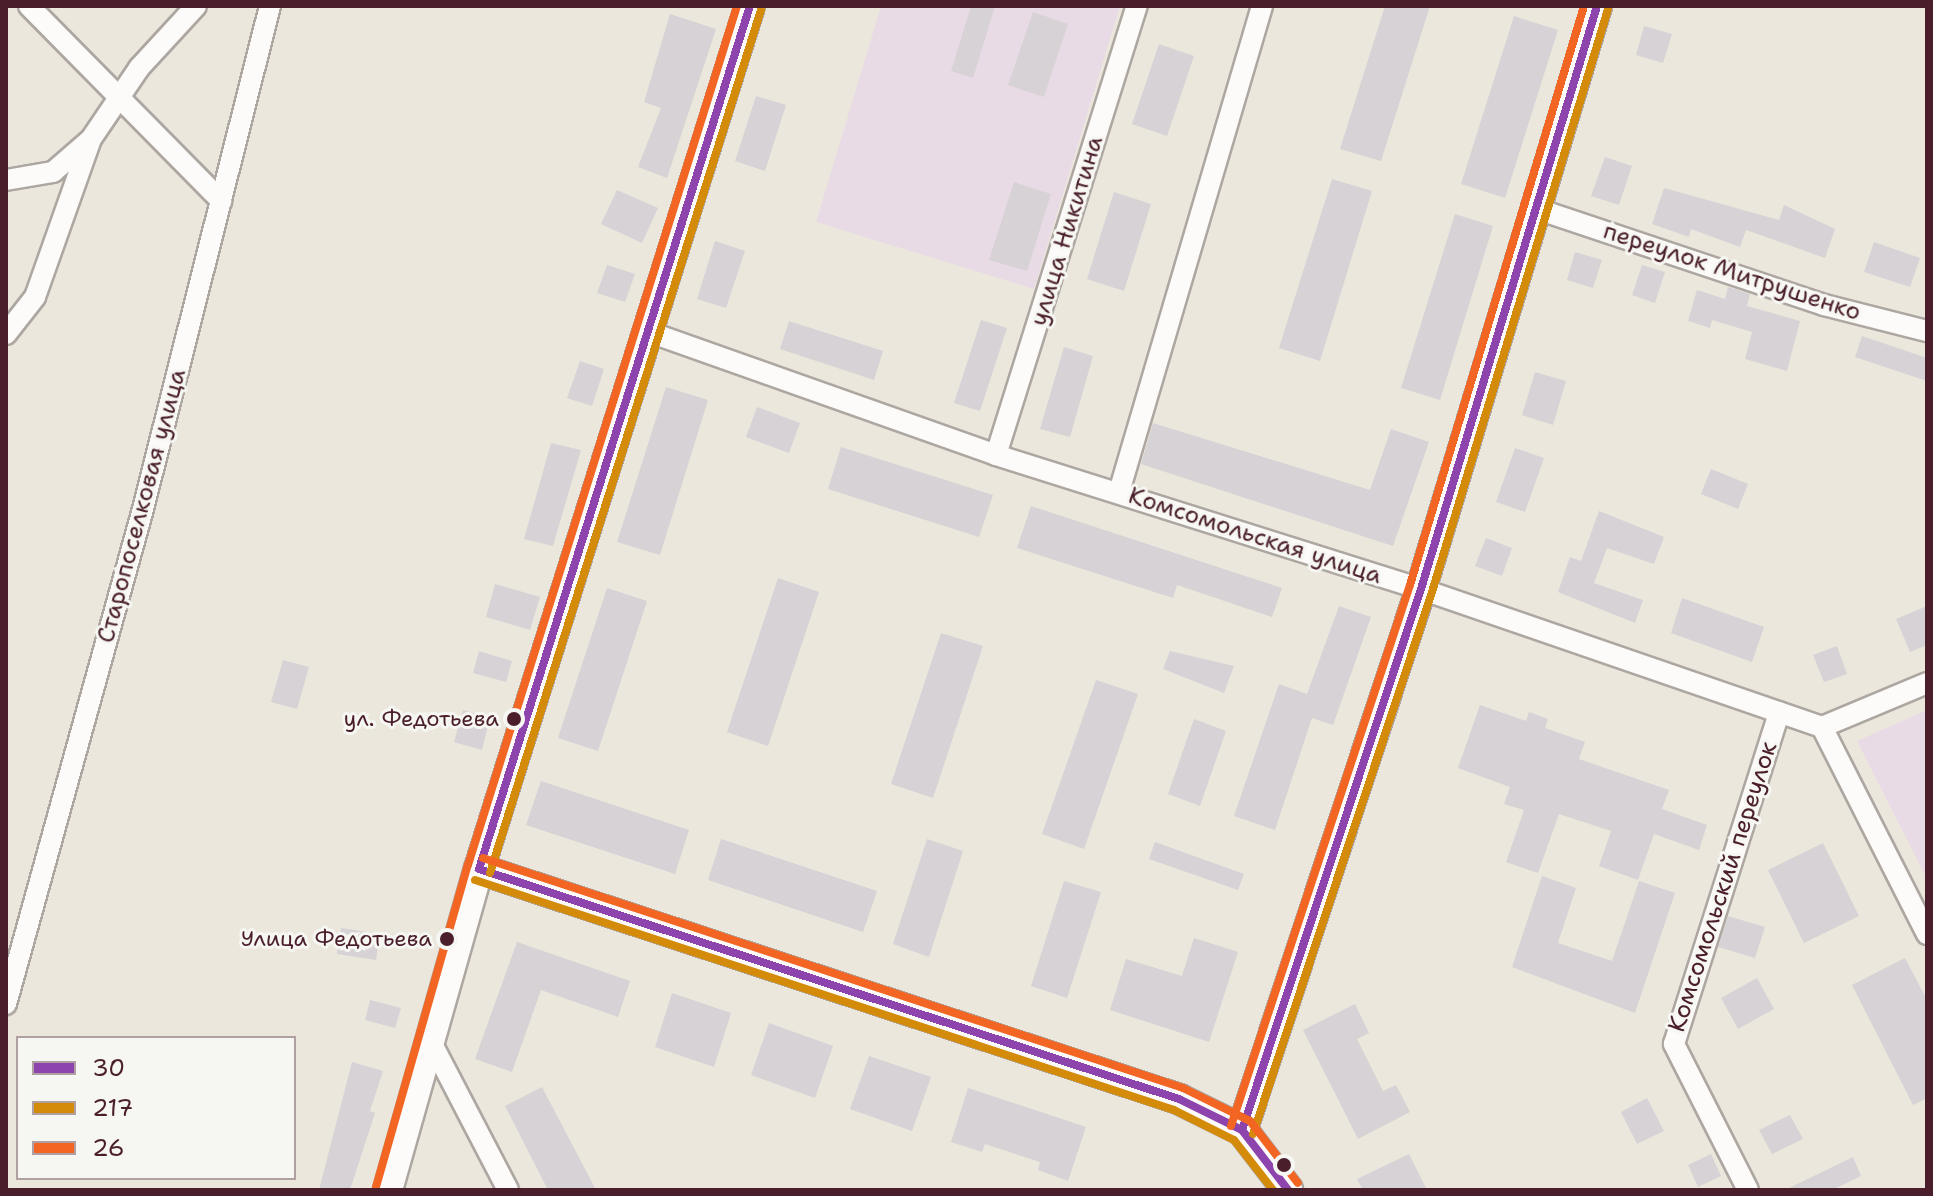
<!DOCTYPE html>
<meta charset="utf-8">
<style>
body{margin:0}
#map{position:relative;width:1933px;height:1196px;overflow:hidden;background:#ebe7dc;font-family:"Shantell Sans",sans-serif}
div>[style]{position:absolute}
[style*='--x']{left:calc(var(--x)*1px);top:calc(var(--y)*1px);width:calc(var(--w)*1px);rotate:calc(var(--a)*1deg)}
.built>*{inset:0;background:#e9dbe6}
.building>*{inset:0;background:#d6d2d6}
.roads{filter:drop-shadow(2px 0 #ada6a1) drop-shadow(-2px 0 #ada6a1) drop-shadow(0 2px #ada6a1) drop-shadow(0 -2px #ada6a1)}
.street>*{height:20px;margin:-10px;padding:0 10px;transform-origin:10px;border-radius:10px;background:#fcfbfa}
.secondary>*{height:28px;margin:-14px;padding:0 14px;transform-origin:14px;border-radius:14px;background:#fcfbfa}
.bus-1>*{height:8px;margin:-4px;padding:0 4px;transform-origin:4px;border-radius:4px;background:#8e44ad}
.bus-2>*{height:8px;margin:-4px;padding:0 4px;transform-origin:4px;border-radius:4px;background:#d48b09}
.bus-3>*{height:8px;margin:-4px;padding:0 4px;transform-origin:4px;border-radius:4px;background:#f26522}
.dots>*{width:22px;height:22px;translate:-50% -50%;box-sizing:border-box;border:4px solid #f6f6f2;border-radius:50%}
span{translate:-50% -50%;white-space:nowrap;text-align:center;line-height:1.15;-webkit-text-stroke:6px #f6f6f2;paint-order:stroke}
.bus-label{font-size:22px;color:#4a1f2b}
.right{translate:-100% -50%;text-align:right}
.street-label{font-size:24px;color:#4a1f2b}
.frame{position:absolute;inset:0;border:8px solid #4a1f2b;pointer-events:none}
.legend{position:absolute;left:16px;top:1036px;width:280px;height:144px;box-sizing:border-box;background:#f6f6f2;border:2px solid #b1a0a2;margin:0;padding:10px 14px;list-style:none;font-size:24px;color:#4a1f2b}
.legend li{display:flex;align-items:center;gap:16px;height:40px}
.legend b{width:40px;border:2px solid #b1a0a2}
</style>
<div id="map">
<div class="built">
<div style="clip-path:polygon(881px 6px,1120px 6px,1034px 289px,816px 222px)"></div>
<div style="clip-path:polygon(1927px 710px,1927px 879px,1857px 741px)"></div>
</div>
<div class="building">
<div style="clip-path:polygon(971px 6px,995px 6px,973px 78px,951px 71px)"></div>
<div style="clip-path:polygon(1385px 6px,1430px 6px,1381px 161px,1340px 149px)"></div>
<div style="clip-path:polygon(1033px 12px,1068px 24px,1044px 97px,1008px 85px)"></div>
<div style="clip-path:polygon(670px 14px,716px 29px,667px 178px,638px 167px,661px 108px,644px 102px)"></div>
<div style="clip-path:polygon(1514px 16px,1558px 30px,1505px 198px,1461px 184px)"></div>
<div style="clip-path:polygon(1644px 26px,1672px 34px,1663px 63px,1636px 55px)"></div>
<div style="clip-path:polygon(1159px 44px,1194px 56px,1167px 136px,1132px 124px)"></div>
<div style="clip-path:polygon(756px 96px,786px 105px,765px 171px,735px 161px)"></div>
<div style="clip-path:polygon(1605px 157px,1632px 166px,1619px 205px,1591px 196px)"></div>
<div style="clip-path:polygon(1332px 179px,1372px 191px,1320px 361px,1279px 348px)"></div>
<div style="clip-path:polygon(1014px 182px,1051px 194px,1027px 271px,989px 260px)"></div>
<div style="clip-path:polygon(1664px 188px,1779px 220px,1784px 205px,1835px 229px,1825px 258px,1746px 230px,1740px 247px,1691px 229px,1689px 237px,1652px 224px)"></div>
<div style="clip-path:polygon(617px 190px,658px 208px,642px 243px,601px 224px)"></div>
<div style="clip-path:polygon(1114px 192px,1151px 204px,1124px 291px,1087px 279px)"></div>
<div style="clip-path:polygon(1455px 214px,1493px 226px,1440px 400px,1401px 388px)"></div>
<div style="clip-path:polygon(715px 241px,745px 251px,726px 308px,697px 299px)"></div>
<div style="clip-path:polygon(1874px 242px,1920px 258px,1910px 287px,1864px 272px)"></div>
<div style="clip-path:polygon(1575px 252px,1602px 260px,1593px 288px,1567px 280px)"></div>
<div style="clip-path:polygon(607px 265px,635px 274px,625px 302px,597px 293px)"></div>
<div style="clip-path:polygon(1642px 265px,1665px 272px,1655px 303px,1632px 295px)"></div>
<div style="clip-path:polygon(1728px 287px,1750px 294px,1747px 306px,1800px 321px,1787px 371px,1745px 359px,1752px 332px,1712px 320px,1710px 328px,1688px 321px,1697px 290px,1725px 299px)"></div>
<div style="clip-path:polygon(981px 320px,1007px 328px,980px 411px,954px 403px)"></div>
<div style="clip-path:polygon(789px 321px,883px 351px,874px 380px,780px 349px)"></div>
<div style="clip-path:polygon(1862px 336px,1927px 358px,1927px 381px,1855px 357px)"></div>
<div style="clip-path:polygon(1064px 347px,1093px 356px,1070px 437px,1040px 429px)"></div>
<div style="clip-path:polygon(580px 361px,604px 369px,592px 406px,567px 398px)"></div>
<div style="clip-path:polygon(1535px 372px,1566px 381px,1553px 425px,1522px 415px)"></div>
<div style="clip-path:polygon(666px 387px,708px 400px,660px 555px,617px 542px)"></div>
<div style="clip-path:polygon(757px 407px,800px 423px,789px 453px,746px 437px)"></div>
<div style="clip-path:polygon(1153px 423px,1370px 490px,1391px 429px,1429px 442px,1393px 546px,1141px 464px)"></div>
<div style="clip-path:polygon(551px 443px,581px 450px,553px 546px,524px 539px)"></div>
<div style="clip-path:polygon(841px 447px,993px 495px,979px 537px,828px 489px)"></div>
<div style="clip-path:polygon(1515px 448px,1544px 458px,1525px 512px,1496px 502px)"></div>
<div style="clip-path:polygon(1711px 469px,1748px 484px,1738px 509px,1701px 494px)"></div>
<div style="clip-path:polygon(1031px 506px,1282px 588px,1272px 617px,1177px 585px,1173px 598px,1017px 548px)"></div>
<div style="clip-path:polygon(1599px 511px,1664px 537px,1654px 564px,1607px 548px,1594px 583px,1643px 600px,1635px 623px,1558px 592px,1570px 557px,1581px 561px)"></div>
<div style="clip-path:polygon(1486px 538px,1512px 548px,1502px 576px,1475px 566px)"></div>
<div style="clip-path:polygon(778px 578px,819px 592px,768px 746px,727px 732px)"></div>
<div style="clip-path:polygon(495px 584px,540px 597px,530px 630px,486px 617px)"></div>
<div style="clip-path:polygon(607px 588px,647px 601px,598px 751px,558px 738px)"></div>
<div style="clip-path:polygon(1682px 598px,1764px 627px,1752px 662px,1671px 633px)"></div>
<div style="clip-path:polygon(1339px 606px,1371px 617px,1333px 725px,1312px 718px,1275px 830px,1234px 816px,1279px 684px,1307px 694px)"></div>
<div style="clip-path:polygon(1927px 606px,1927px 645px,1910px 652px,1896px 619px)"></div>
<div style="clip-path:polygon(941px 633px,983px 646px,933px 798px,891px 784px)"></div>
<div style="clip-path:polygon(1837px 646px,1847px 674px,1824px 682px,1813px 655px)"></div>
<div style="clip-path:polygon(479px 651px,512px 661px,506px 682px,473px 673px)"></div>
<div style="clip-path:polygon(1170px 651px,1234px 666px,1224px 693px,1163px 669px)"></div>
<div style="clip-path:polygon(283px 660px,309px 667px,297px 709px,271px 702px)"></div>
<div style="clip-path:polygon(1096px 680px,1138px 694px,1084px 849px,1042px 834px)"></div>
<div style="clip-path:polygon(1480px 705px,1526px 721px,1529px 712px,1548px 719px,1545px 728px,1585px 742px,1579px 759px,1669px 790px,1662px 809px,1707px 825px,1699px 850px,1654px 834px,1638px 880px,1599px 866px,1611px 831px,1559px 814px,1538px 873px,1506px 862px,1524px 810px,1504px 804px,1510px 787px,1458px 768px)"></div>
<div style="clip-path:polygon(463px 710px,490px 718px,482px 750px,454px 742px)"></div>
<div style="clip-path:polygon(1194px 719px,1226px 731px,1200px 806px,1168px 794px)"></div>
<div style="clip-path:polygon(541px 781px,689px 830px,675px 874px,526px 825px)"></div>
<div style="clip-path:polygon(721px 839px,877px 891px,863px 932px,708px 880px)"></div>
<div style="clip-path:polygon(927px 839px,963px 851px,929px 957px,893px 944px)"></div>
<div style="clip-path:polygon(1155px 842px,1244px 874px,1238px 890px,1149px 859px)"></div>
<div style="clip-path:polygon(1823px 843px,1859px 916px,1804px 943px,1768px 870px)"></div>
<div style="clip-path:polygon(1542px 876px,1576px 888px,1558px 943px,1612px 961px,1639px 881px,1675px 893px,1635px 1013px,1512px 967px)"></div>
<div style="clip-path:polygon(1064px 881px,1101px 892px,1067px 998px,1031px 986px)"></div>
<div style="clip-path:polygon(1728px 916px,1765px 927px,1755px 958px,1718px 947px)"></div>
<div style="clip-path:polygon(341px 928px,380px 934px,376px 960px,337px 954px)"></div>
<div style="clip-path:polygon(1194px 938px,1238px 952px,1209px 1042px,1110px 1010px,1126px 959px,1182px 976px)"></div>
<div style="clip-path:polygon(517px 942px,630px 981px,618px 1017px,541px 990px,512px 1072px,475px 1059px)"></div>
<div style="clip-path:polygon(1905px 958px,1927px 1000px,1927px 1098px,1913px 1105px,1852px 985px)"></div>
<div style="clip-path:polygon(1757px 978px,1774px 1009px,1738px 1029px,1721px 998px)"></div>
<div style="clip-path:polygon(672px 993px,731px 1013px,714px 1067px,655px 1047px)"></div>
<div style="clip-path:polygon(370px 1000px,401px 1008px,395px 1028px,365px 1020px)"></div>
<div style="clip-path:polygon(1355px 1004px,1369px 1033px,1357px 1039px,1383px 1091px,1396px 1085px,1410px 1112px,1358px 1139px,1303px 1030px)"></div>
<div style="clip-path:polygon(769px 1023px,833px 1046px,815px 1098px,751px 1075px)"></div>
<div style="clip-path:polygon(869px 1056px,931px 1077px,912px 1131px,850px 1109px)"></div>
<div style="clip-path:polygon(352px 1062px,383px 1071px,370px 1111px,375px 1113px,350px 1190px,319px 1190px)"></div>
<div style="clip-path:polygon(542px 1087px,596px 1190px,548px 1190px,505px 1106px)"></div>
<div style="clip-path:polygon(968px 1088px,1086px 1127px,1068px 1181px,1038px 1170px,1040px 1162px,985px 1144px,982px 1152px,951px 1142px)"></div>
<div style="clip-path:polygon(1647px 1098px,1664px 1131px,1637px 1144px,1621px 1112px)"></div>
<div style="clip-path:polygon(1790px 1115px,1803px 1139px,1772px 1154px,1759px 1130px)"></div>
<div style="clip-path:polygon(1409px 1154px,1427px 1190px,1363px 1190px,1357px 1179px)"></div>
<div style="clip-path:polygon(1711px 1154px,1721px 1176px,1698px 1187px,1688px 1165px)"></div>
<div style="clip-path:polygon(1853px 1157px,1861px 1176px,1832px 1190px,1785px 1190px)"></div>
</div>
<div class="roads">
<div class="street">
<div style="--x:29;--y:6;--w:274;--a:45.4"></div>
<div style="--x:6;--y:180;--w:48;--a:-9.7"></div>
<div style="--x:53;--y:172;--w:50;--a:-41"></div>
<div style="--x:91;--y:139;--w:86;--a:-55.9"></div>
<div style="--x:139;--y:68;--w:84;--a:-47.4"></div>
<div style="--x:1537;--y:209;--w:303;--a:18.5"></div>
<div style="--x:1824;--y:305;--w:106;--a:14.2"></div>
<div style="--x:649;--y:332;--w:368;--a:19.5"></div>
<div style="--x:996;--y:455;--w:446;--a:17.5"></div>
<div style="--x:1421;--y:589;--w:424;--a:19"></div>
<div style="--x:1822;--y:727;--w:232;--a:63.1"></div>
<div style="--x:6;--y:334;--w:47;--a:-51.9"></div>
<div style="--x:35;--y:297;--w:164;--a:-70.5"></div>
<div style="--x:996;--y:455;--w:471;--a:-72.6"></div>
<div style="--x:1119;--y:492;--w:507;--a:-73.6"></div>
<div style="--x:1822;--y:727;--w:114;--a:-22.7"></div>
<div style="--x:6;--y:1004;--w:514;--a:-74.53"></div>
<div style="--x:143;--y:509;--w:519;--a:-75.83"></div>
<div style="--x:430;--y:1040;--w:169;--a:62.5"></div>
<div style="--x:1748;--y:1190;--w:164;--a:-116.9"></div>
<div style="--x:1674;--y:1044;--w:348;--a:-72.4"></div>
</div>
<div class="secondary">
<div style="--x:479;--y:869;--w:737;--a:18.19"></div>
<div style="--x:1179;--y:1099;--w:70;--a:26.2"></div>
<div style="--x:1242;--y:1130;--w:76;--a:52.5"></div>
<div style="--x:1242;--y:1130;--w:570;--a:-71.69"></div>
<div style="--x:1421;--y:589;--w:609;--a:-73.2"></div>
<div style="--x:388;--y:1190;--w:334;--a:-74.2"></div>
<div style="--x:479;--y:869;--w:905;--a:-72.57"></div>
</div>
</div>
<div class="bus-1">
<div style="--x:479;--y:869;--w:905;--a:-72.57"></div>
<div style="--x:479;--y:869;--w:737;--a:18.19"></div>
<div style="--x:1179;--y:1099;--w:70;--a:26.2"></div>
<div style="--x:1242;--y:1130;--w:76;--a:52.5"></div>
<div style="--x:1242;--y:1130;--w:570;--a:-71.69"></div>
<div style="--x:1421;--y:589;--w:609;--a:-73.2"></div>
</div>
<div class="bus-2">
<div style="--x:490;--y:873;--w:905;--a:-72.57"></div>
<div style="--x:475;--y:880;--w:736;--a:18.21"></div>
<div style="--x:1174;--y:1110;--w:67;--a:26.6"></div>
<div style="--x:1234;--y:1140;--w:63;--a:52"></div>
<div style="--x:1253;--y:1134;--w:571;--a:-71.72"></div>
<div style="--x:1432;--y:592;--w:609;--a:-73.2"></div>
</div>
<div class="bus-3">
<div style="--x:483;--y:858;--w:737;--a:18.19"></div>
<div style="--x:1183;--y:1088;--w:75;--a:26.2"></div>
<div style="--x:1250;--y:1121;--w:78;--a:52.3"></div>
<div style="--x:1231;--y:1126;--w:570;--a:-71.69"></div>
<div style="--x:1410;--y:585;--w:605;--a:-73.27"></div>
<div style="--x:376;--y:1187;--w:335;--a:-74.1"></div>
<div style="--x:468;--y:865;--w:900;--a:-72.61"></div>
</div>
<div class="dots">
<div style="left:514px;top:719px;background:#4a1f2b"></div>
<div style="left:447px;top:939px;background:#4a1f2b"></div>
<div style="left:1284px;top:1165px;background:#4a1f2b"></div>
</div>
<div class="bus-label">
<span class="right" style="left:499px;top:719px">ул. Федотьева</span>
<span class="right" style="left:432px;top:939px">Улица Федотьева</span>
</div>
<div class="street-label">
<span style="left:1067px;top:231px;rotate:-73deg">улица Никитина</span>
<span style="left:1732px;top:272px;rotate:18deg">переулок Митрушенко</span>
<span style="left:142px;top:506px;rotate:-75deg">Старопоселковая улица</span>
<span style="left:1255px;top:536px;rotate:18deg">Комсомольская улица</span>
<span style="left:1723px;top:887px;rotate:-72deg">Комсомольский переулок</span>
</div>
<div class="frame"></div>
<ul class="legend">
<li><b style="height:10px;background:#8e44ad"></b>30</li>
<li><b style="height:10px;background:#d48b09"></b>217</li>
<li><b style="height:10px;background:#f26522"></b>26</li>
</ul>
</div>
